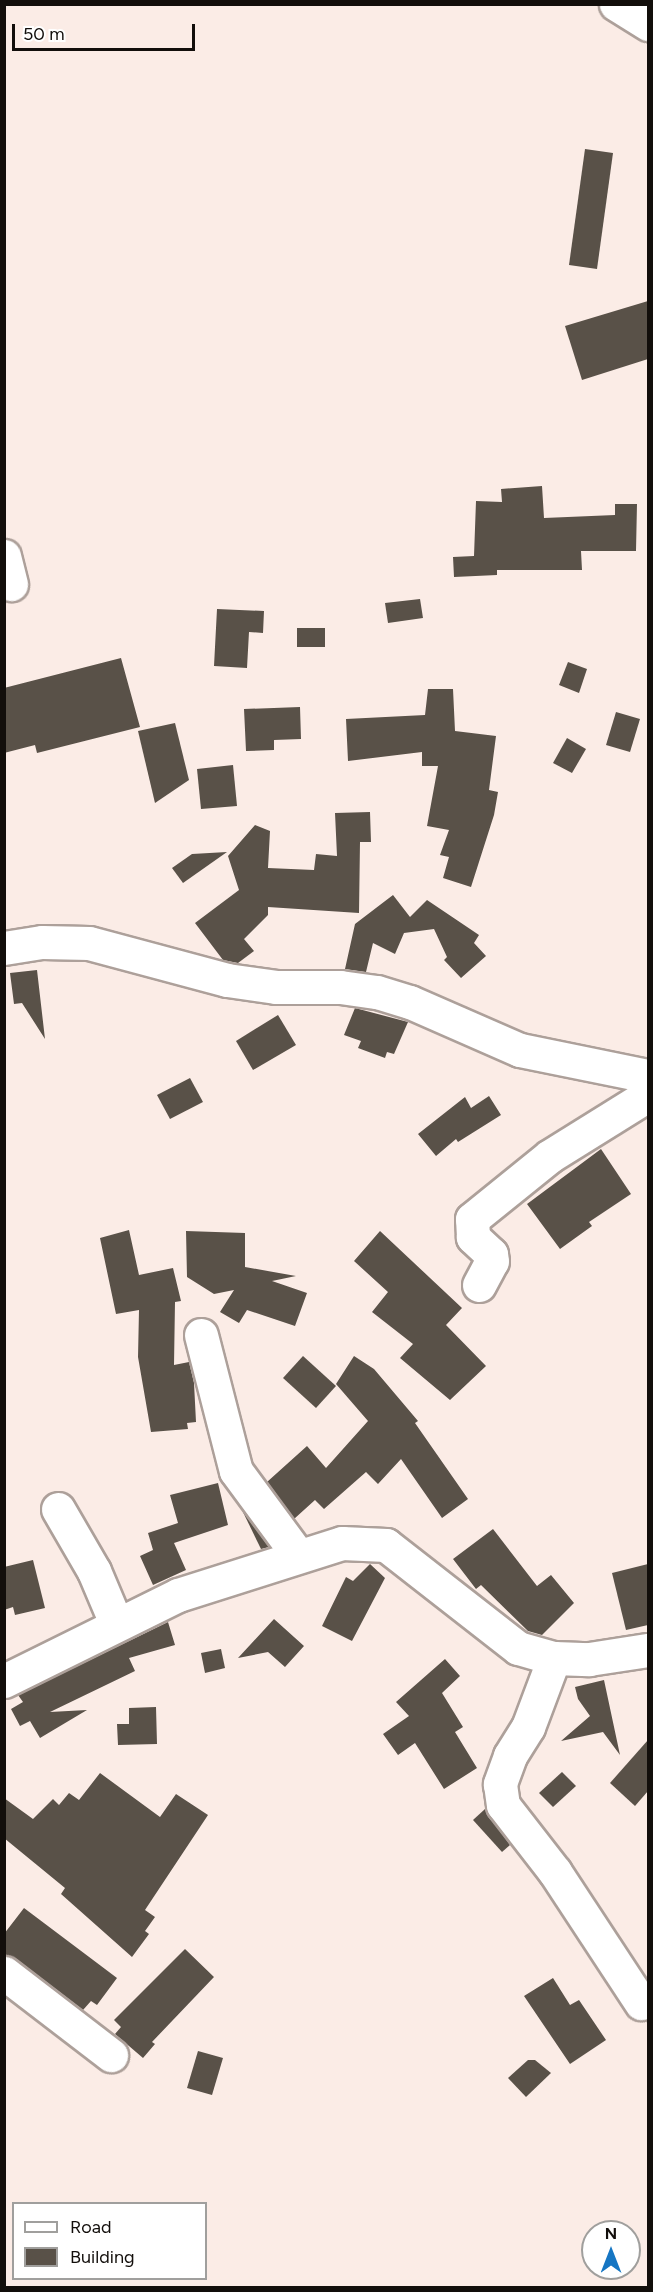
<!DOCTYPE html>
<style>
body{margin:0}
#map{position:relative;width:653px;height:2292px;overflow:hidden;background:#fbece6;font-family:Figtree,sans-serif}
div>[style]{position:absolute}
[style*='--x']{left:calc(var(--x)*1px);top:calc(var(--y)*1px);width:calc(var(--w)*1px);rotate:calc(var(--a)*1deg)}
.building>*{inset:0;background:#595148}
.roads{filter:drop-shadow(2px 0 #ada09a) drop-shadow(-2px 0 #ada09a) drop-shadow(0 2px #ada09a) drop-shadow(0 -2px #ada09a)}
.minor>*{height:33px;margin:-16.5px;padding:0 16.5px;transform-origin:16.5px;border-radius:16.5px;background:#fff}
span{translate:-50% -50%;white-space:nowrap;text-align:center;line-height:1.15;-webkit-text-stroke:6px #fff;paint-order:stroke}
.frame{position:absolute;inset:0;border:6px solid #120e0b;pointer-events:none}
.legend{position:absolute;left:12px;top:2202px;width:195px;height:78px;box-sizing:border-box;background:#fff;border:2px solid #a09f9d;margin:0;padding:8px 10px;list-style:none;font-size:18px;color:#120e0b}
.legend li{display:flex;align-items:center;gap:12px;height:30px}
.legend b{width:30px;border:2px solid #a09f9d}
.north{position:absolute;left:581px;top:2220px;width:60px;height:60px;box-sizing:border-box;background:#fff;border:2px solid #a09f9d;border-radius:50%;rotate:0deg;font-size:16px;font-weight:700;line-height:24px;text-align:center;color:#120e0b}
.north::after{content:'';display:block;margin:auto;width:21px;height:27px;background:#1676c3;clip-path:polygon(50% 0,100% 100%,50% 72%,0 100%)}
.scale{position:absolute;left:12px;top:24px;width:183px;height:27px;box-sizing:border-box;border:3px solid #120e0b;border-top:0;padding-left:8px;font-size:18px;line-height:21px;white-space:nowrap;color:#120e0b;-webkit-text-stroke:4px #fff;paint-order:stroke}
</style>
<div id="map">
<div class="building">
<div style="clip-path:polygon(585px 149px,613px 153px,597px 269px,569px 265px)"></div>
<div style="clip-path:polygon(648px 301px,648px 359px,582px 380px,565px 326px)"></div>
<div style="clip-path:polygon(542px 486px,544px 518px,615px 515px,615px 504px,637px 504px,636px 551px,581px 551px,582px 570px,497px 570px,497px 575px,454px 577px,453px 557px,474px 556px,476px 501px,502px 502px,501px 489px)"></div>
<div style="clip-path:polygon(420px 599px,423px 618px,388px 623px,385px 603px)"></div>
<div style="clip-path:polygon(217px 609px,264px 611px,263px 633px,249px 632px,247px 668px,214px 666px)"></div>
<div style="clip-path:polygon(297px 628px,325px 628px,325px 647px,297px 647px)"></div>
<div style="clip-path:polygon(121px 658px,140px 727px,37px 753px,35px 745px,4px 753px,4px 688px)"></div>
<div style="clip-path:polygon(568px 662px,587px 669px,579px 693px,559px 685px)"></div>
<div style="clip-path:polygon(428px 689px,453px 689px,455px 731px,496px 736px,489px 790px,498px 792px,494px 815px,471px 887px,443px 878px,449px 857px,440px 855px,449px 830px,427px 826px,438px 766px,422px 766px,422px 752px,348px 761px,346px 719px,425px 715px)"></div>
<div style="clip-path:polygon(300px 707px,301px 739px,274px 740px,274px 750px,246px 751px,244px 709px)"></div>
<div style="clip-path:polygon(616px 712px,640px 719px,630px 752px,606px 745px)"></div>
<div style="clip-path:polygon(175px 723px,189px 780px,155px 803px,138px 731px)"></div>
<div style="clip-path:polygon(567px 738px,586px 749px,572px 773px,553px 763px)"></div>
<div style="clip-path:polygon(233px 765px,237px 806px,201px 809px,197px 769px)"></div>
<div style="clip-path:polygon(370px 812px,371px 842px,360px 842px,359px 913px,268px 907px,268px 915px,244px 939px,254px 951px,238px 963px,223px 960px,195px 923px,239px 890px,228px 856px,255px 825px,270px 831px,268px 868px,314px 870px,316px 854px,337px 856px,335px 813px)"></div>
<div style="clip-path:polygon(227px 852px,183px 883px,172px 868px,192px 854px)"></div>
<div style="clip-path:polygon(393px 895px,410px 917px,427px 900px,479px 935px,474px 943px,486px 956px,461px 978px,444px 960px,447px 957px,434px 929px,404px 933px,395px 954px,373px 943px,366px 972px,345px 969px,355px 924px)"></div>
<div style="clip-path:polygon(37px 970px,45px 1039px,22px 1003px,14px 1004px,10px 973px)"></div>
<div style="clip-path:polygon(355px 1008px,408px 1022px,394px 1054px,387px 1052px,385px 1058px,358px 1048px,361px 1041px,344px 1035px)"></div>
<div style="clip-path:polygon(278px 1015px,296px 1045px,253px 1070px,236px 1041px)"></div>
<div style="clip-path:polygon(190px 1078px,203px 1102px,170px 1119px,157px 1095px)"></div>
<div style="clip-path:polygon(489px 1096px,501px 1115px,458px 1142px,456px 1139px,436px 1156px,418px 1134px,465px 1097px,471px 1108px)"></div>
<div style="clip-path:polygon(601px 1149px,631px 1194px,589px 1222px,592px 1226px,560px 1249px,527px 1204px)"></div>
<div style="clip-path:polygon(129px 1230px,139px 1275px,173px 1268px,181px 1301px,175px 1302px,174px 1365px,189px 1362px,194px 1383px,196px 1422px,187px 1423px,188px 1429px,151px 1432px,138px 1357px,139px 1310px,116px 1314px,100px 1238px)"></div>
<div style="clip-path:polygon(186px 1231px,245px 1233px,245px 1267px,296px 1276px,272px 1281px,307px 1293px,295px 1326px,247px 1310px,239px 1323px,220px 1312px,234px 1290px,214px 1294px,187px 1277px)"></div>
<div style="clip-path:polygon(380px 1231px,462px 1308px,446px 1325px,486px 1366px,450px 1400px,400px 1358px,413px 1344px,372px 1312px,388px 1292px,354px 1261px)"></div>
<div style="clip-path:polygon(303px 1356px,336px 1386px,316px 1408px,283px 1378px)"></div>
<div style="clip-path:polygon(354px 1356px,374px 1369px,418px 1421px,415px 1423px,468px 1499px,442px 1518px,401px 1459px,378px 1484px,366px 1472px,324px 1509px,315px 1500px,294px 1519px,267px 1482px,307px 1446px,326px 1468px,368px 1421px,336px 1384px)"></div>
<div style="clip-path:polygon(218px 1483px,228px 1525px,174px 1543px,186px 1570px,153px 1585px,140px 1556px,153px 1550px,148px 1533px,178px 1523px,170px 1495px)"></div>
<div style="clip-path:polygon(242px 1510px,269px 1547px,261px 1549px)"></div>
<div style="clip-path:polygon(493px 1529px,537px 1586px,551px 1575px,574px 1603px,542px 1635px,528px 1631px,481px 1585px,476px 1589px,453px 1559px)"></div>
<div style="clip-path:polygon(33px 1560px,45px 1608px,15px 1615px,13px 1607px,4px 1610px,4px 1567px)"></div>
<div style="clip-path:polygon(370px 1564px,385px 1578px,352px 1641px,322px 1626px,346px 1577px,353px 1581px)"></div>
<div style="clip-path:polygon(648px 1564px,648px 1625px,626px 1630px,612px 1573px)"></div>
<div style="clip-path:polygon(274px 1619px,304px 1646px,285px 1667px,268px 1652px,238px 1658px)"></div>
<div style="clip-path:polygon(168px 1622px,175px 1645px,129px 1658px,135px 1671px,50px 1712px,87px 1710px,40px 1738px,30px 1721px,20px 1726px,11px 1709px,23px 1702px,18px 1695px)"></div>
<div style="clip-path:polygon(221px 1649px,225px 1668px,205px 1673px,201px 1653px)"></div>
<div style="clip-path:polygon(445px 1659px,460px 1676px,442px 1693px,463px 1727px,455px 1732px,477px 1768px,444px 1789px,415px 1743px,398px 1755px,383px 1734px,409px 1716px,396px 1702px)"></div>
<div style="clip-path:polygon(604px 1680px,620px 1755px,603px 1732px,561px 1741px,590px 1716px,578px 1699px,575px 1687px)"></div>
<div style="clip-path:polygon(156px 1707px,157px 1744px,118px 1745px,117px 1724px,129px 1724px,129px 1708px)"></div>
<div style="clip-path:polygon(648px 1740px,648px 1791px,635px 1806px,610px 1783px)"></div>
<div style="clip-path:polygon(562px 1772px,576px 1786px,553px 1807px,539px 1793px)"></div>
<div style="clip-path:polygon(100px 1773px,160px 1817px,176px 1794px,208px 1815px,145px 1910px,155px 1917px,145px 1931px,149px 1934px,132px 1957px,61px 1894px,65px 1888px,4px 1838px,4px 1798px,33px 1819px,53px 1799px,59px 1805px,69px 1793px,79px 1800px)"></div>
<div style="clip-path:polygon(485px 1809px,510px 1845px,502px 1852px,473px 1820px)"></div>
<div style="clip-path:polygon(24px 1908px,117px 1978px,97px 2005px,91px 2001px,83px 2010px,15px 1958px,4px 1955px,4px 1934px)"></div>
<div style="clip-path:polygon(185px 1949px,214px 1977px,152px 2042px,155px 2044px,143px 2058px,115px 2034px,121px 2027px,114px 2020px)"></div>
<div style="clip-path:polygon(553px 1978px,570px 2005px,579px 2000px,606px 2040px,570px 2064px,524px 1996px)"></div>
<div style="clip-path:polygon(198px 2051px,223px 2058px,212px 2095px,187px 2088px)"></div>
<div style="clip-path:polygon(528px 2060px,535px 2060px,551px 2073px,526px 2097px,508px 2078px)"></div>
</div>
<div class="roads">
<div class="minor">
<div style="--x:616;--y:4;--w:38;--a:32"></div>
<div style="--x:4;--y:556;--w:29;--a:76"></div>
<div style="--x:4;--y:948;--w:38;--a:-9"></div>
<div style="--x:42;--y:942;--w:47;--a:1.2"></div>
<div style="--x:89;--y:943;--w:143;--a:15"></div>
<div style="--x:227;--y:980;--w:49;--a:8.1"></div>
<div style="--x:276;--y:987;--w:64;--a:0"></div>
<div style="--x:340;--y:987;--w:37;--a:8"></div>
<div style="--x:377;--y:992;--w:34;--a:17"></div>
<div style="--x:410;--y:1002;--w:120;--a:23.6"></div>
<div style="--x:520;--y:1050;--w:131;--a:11.5"></div>
<div style="--x:479;--y:1285;--w:27;--a:-62"></div>
<div style="--x:492;--y:1261;--w:7;--a:-98"></div>
<div style="--x:491;--y:1254;--w:25;--a:-137"></div>
<div style="--x:473;--y:1237;--w:18;--a:-93"></div>
<div style="--x:472;--y:1219;--w:100;--a:-38.9"></div>
<div style="--x:550;--y:1156;--w:115;--a:-31.9"></div>
<div style="--x:201;--y:1335;--w:140;--a:75.6"></div>
<div style="--x:236;--y:1471;--w:104;--a:53.6"></div>
<div style="--x:58;--y:1509;--w:72;--a:59.9"></div>
<div style="--x:94;--y:1571;--w:56;--a:67.1"></div>
<div style="--x:554;--y:1658;--w:74;--a:110.6"></div>
<div style="--x:528;--y:1727;--w:34;--a:122"></div>
<div style="--x:510;--y:1756;--w:30;--a:110"></div>
<div style="--x:500;--y:1784;--w:21;--a:82"></div>
<div style="--x:503;--y:1805;--w:85;--a:52.2"></div>
<div style="--x:555;--y:1872;--w:157;--a:56.7"></div>
<div style="--x:4;--y:1681;--w:194;--a:-26.3"></div>
<div style="--x:178;--y:1595;--w:172;--a:-17.6"></div>
<div style="--x:342;--y:1543;--w:44;--a:2.6"></div>
<div style="--x:386;--y:1545;--w:167;--a:38"></div>
<div style="--x:518;--y:1648;--w:37;--a:16"></div>
<div style="--x:554;--y:1658;--w:35;--a:2"></div>
<div style="--x:589;--y:1659;--w:60;--a:-8.7"></div>
<div style="--x:4;--y:1973;--w:135;--a:37.5"></div>
</div>
</div>
<div class="frame"></div>
<ul class="legend">
<li><b style="height:8px;background:#fff"></b>Road</li>
<li><b style="height:16px;background:#595148"></b>Building</li>
</ul>
<div class="north">N</div>
<div class="scale">50 m</div>
</div>
